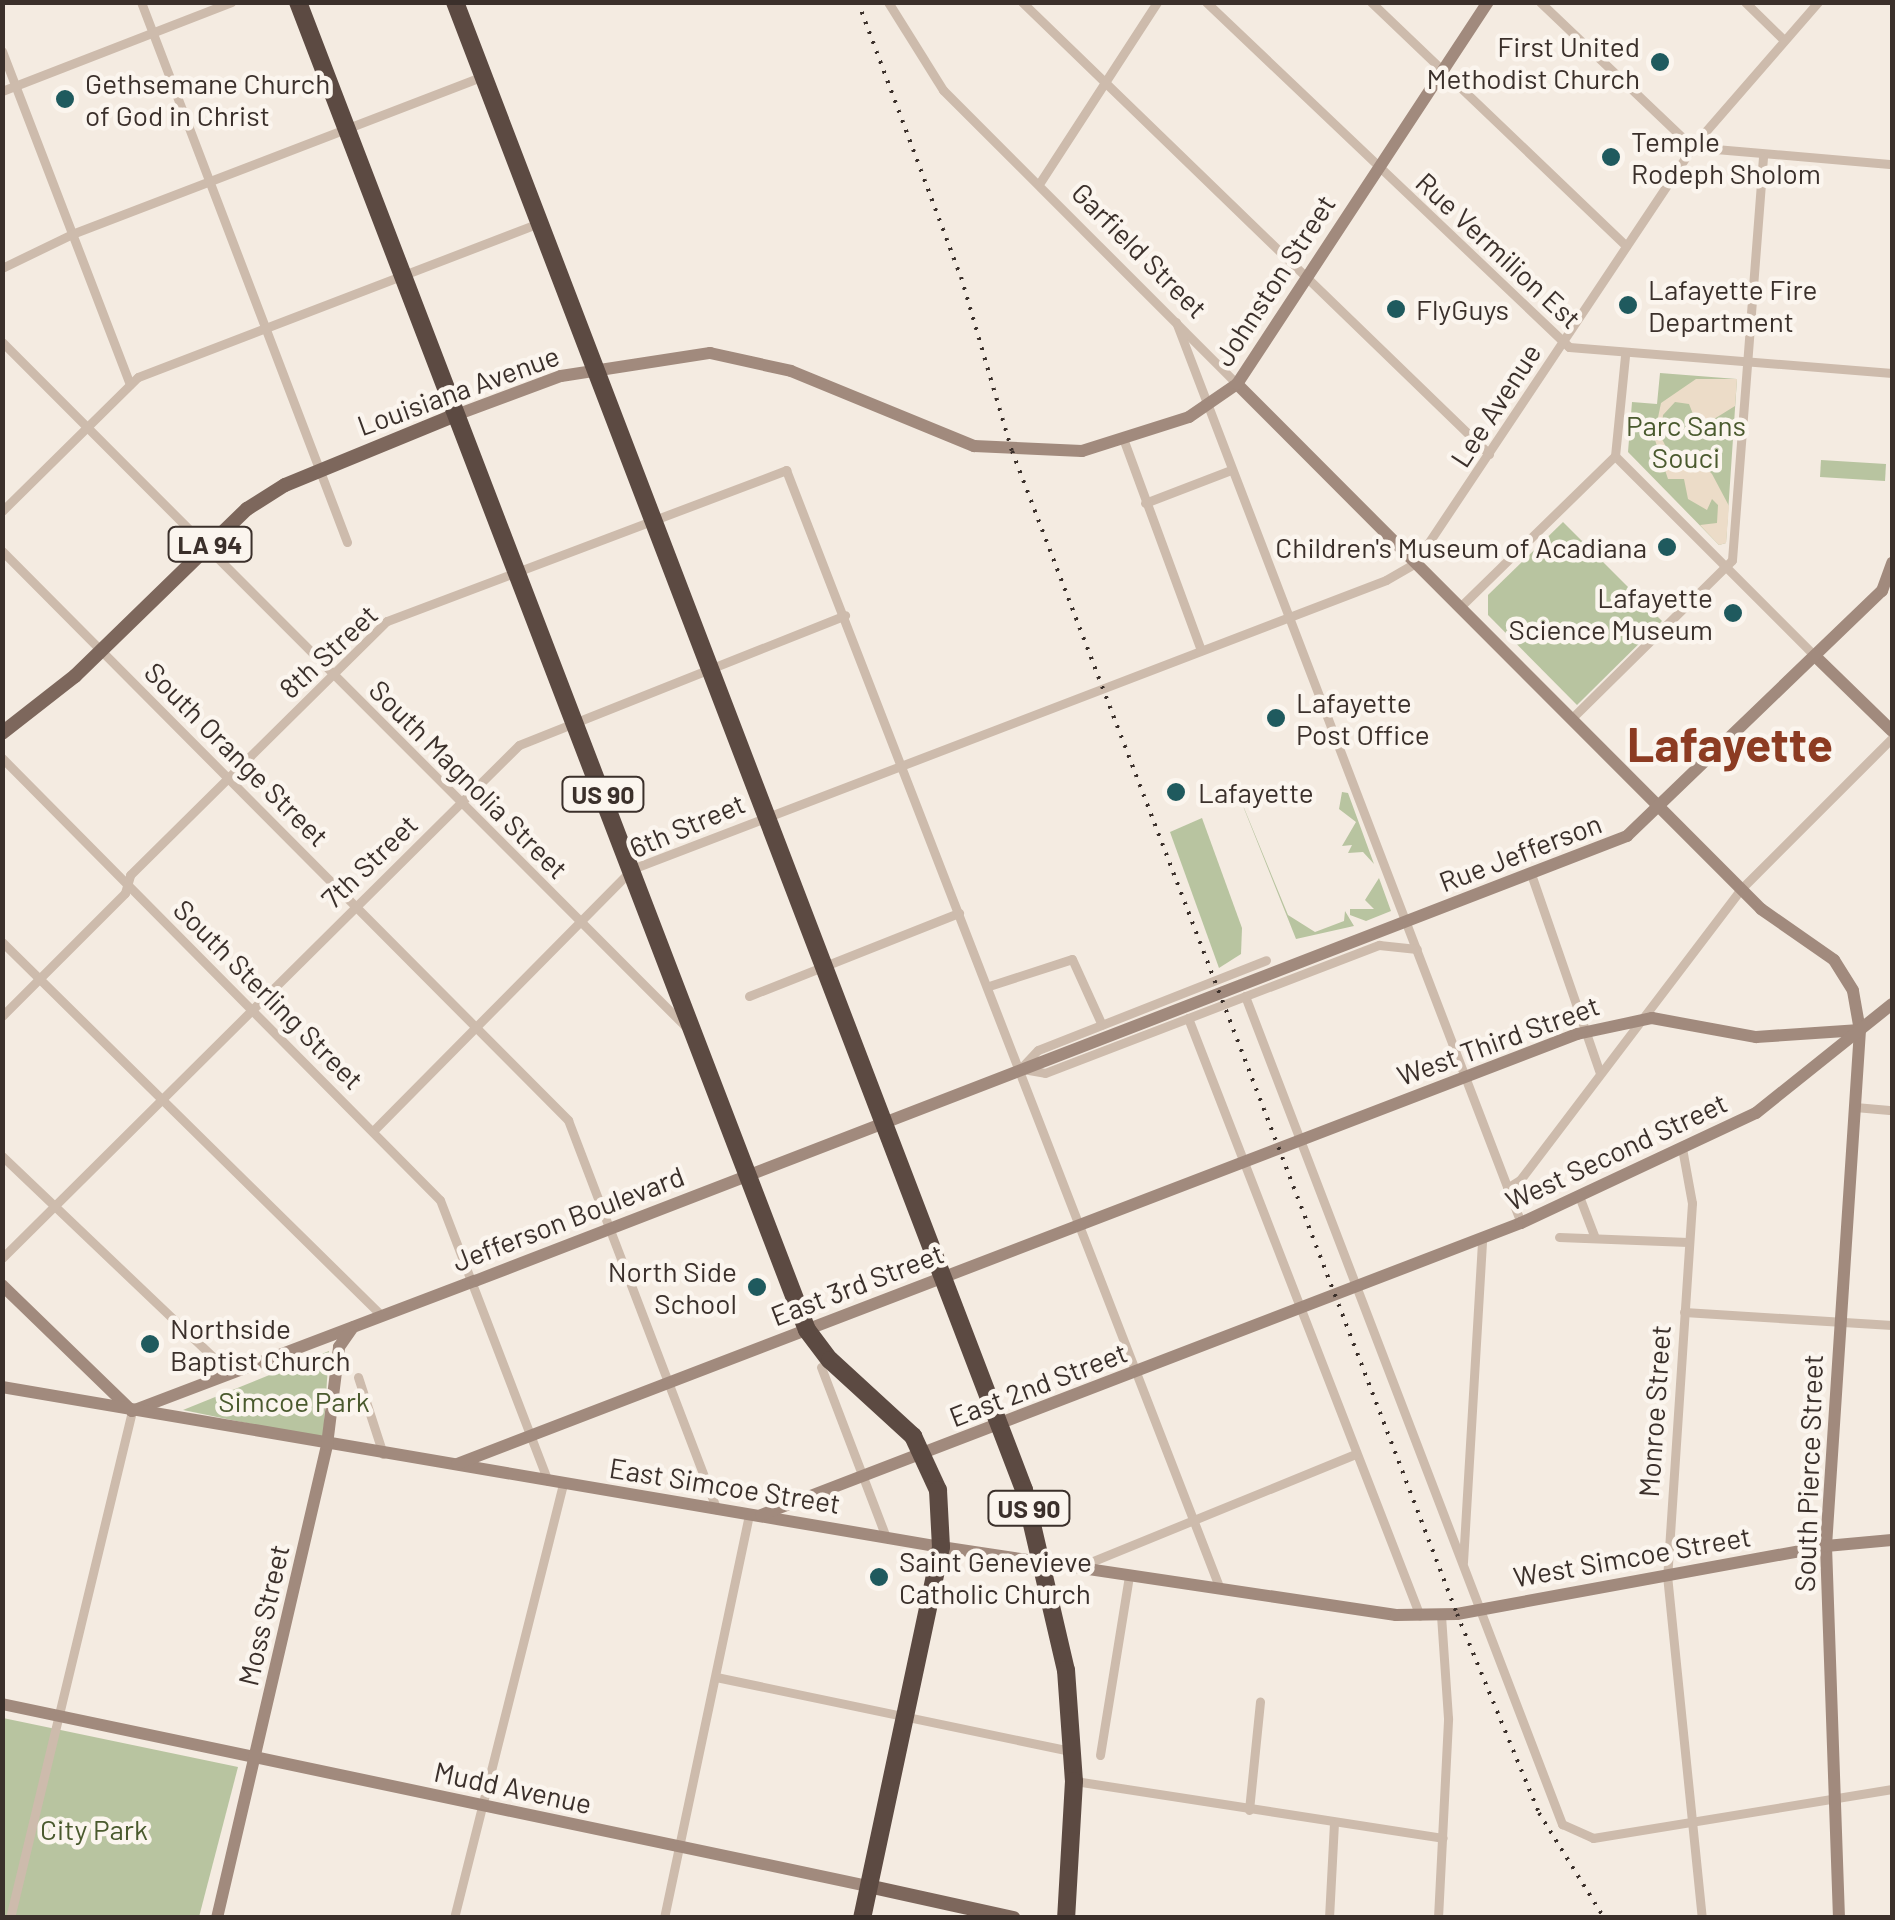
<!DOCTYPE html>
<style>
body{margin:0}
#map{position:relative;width:1895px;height:1920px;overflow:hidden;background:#f4ebe1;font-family:Barlow,sans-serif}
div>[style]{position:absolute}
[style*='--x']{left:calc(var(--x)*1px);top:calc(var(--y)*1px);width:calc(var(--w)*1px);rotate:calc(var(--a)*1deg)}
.green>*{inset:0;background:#b8c4a0}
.plaza>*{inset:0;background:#ecdcc8}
.street>*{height:9px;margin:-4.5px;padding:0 4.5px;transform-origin:4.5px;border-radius:4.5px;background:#cdbbac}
.secondary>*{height:12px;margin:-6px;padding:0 6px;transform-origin:6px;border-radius:6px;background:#a18a7d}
.primary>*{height:14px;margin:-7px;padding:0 7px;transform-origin:7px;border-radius:7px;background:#7d675c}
.highway>*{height:18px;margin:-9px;padding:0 9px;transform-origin:9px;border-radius:9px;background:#5c4a42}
.rail>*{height:4px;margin-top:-2px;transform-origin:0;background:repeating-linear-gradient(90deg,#3b302b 0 2.5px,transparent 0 10.5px)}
.dots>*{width:28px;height:28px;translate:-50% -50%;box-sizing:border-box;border:5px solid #fbf5ee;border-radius:50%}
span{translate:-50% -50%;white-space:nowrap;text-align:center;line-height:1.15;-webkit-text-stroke:9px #fbf5ee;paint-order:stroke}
.shield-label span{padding:2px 8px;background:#fbf5ee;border:2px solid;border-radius:8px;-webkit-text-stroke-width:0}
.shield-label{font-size:25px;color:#3b302b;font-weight:700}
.poi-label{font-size:28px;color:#3b302b}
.right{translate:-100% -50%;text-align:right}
.left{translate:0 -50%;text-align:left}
.street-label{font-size:28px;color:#3b302b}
.park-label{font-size:28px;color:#4a5a2e}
.town-label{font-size:48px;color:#8c3b22;font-weight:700}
.frame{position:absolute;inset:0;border:5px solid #3b302b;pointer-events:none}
</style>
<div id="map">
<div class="green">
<div style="clip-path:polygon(1660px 373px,1737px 379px,1726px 543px,1719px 545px,1628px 452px,1632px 402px,1657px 404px)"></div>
<div style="clip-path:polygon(1821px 460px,1886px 464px,1885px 481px,1820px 477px)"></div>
<div style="clip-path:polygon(1563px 522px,1662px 621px,1577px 705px,1488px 615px,1488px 595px)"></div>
<div style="clip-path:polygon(1233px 781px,1288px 915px,1315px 932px,1344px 921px,1345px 911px,1354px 926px,1296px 939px)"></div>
<div style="clip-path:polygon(1342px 792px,1348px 793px,1374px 864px,1363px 852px,1348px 853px,1352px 845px,1342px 846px,1356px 822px,1339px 809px)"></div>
<div style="clip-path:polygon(1202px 818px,1242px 928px,1241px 954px,1219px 968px,1170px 832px)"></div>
<div style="clip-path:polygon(1379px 878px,1391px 911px,1366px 921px,1350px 915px,1350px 909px,1374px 909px,1365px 900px)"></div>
<div style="clip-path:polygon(329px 1351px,323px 1439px,183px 1410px)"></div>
<div style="clip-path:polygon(3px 1718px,238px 1767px,199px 1917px,3px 1918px)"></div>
</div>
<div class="plaza">
<div style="clip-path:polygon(1696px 379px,1737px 379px,1735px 406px,1706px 424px,1695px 419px,1689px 404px,1675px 402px,1663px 415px,1661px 437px,1669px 453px,1694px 456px,1712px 474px,1729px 506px,1726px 543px,1719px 545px,1700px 525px,1717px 523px,1718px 505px,1712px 499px,1707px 510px,1688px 499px,1684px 479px,1668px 479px,1654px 437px,1661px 403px)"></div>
</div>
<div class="street">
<div style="--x:141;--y:2;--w:578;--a:69.12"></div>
<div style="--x:888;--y:2;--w:104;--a:58"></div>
<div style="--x:943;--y:90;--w:416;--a:45"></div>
<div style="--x:1022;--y:2;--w:650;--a:44.06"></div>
<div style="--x:1206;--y:2;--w:501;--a:43.54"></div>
<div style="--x:1569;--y:347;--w:324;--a:4.6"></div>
<div style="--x:1371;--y:2;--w:353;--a:43.7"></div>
<div style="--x:1540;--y:2;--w:210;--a:43.6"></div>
<div style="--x:1692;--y:147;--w:201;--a:4.9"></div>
<div style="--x:1745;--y:2;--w:54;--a:44.3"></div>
<div style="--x:2;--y:51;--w:357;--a:69"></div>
<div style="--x:2;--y:91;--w:246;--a:-21.2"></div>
<div style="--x:1039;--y:184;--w:217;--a:-57"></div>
<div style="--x:2;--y:268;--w:78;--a:-25.9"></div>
<div style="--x:72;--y:234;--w:440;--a:-21"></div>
<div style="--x:1176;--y:322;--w:965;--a:69.05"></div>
<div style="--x:2;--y:342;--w:969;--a:45.04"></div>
<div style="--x:1124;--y:441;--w:223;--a:69.8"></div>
<div style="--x:1615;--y:456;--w:284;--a:45"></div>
<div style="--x:1145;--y:503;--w:92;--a:-21"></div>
<div style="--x:2;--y:511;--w:191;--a:-44.6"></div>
<div style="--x:138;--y:377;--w:430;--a:-21"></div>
<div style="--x:2;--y:551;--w:803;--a:45.15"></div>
<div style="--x:568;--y:1120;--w:417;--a:69.1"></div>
<div style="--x:1460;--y:607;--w:216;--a:-44.3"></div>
<div style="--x:1615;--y:456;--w:101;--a:-84.3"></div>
<div style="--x:1571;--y:719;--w:226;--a:-44.6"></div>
<div style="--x:1732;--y:560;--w:404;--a:-85.6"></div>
<div style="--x:2;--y:758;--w:622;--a:45.26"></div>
<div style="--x:440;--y:1200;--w:301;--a:69"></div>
<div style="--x:1531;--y:874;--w:211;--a:70.9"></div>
<div style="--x:2;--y:942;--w:533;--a:44.54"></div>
<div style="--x:989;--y:986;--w:87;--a:-18"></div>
<div style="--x:1072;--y:959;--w:72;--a:65.6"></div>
<div style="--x:749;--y:996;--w:226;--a:-21.6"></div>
<div style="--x:1245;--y:996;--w:887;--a:69.05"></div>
<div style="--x:1562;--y:1824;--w:34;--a:24"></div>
<div style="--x:1593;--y:1838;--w:303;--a:-9.3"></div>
<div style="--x:2;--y:1016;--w:174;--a:-45"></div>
<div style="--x:125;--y:893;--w:19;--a:-74"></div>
<div style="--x:130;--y:875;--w:361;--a:-44.7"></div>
<div style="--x:387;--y:621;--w:427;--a:-20.7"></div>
<div style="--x:786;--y:470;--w:1200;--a:68.8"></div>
<div style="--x:1188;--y:1018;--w:641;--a:68.8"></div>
<div style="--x:1020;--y:1069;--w:26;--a:-47"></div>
<div style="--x:1038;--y:1050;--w:245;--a:-21.5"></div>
<div style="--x:1023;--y:1069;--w:22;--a:10"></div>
<div style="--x:1045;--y:1073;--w:358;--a:-21"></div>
<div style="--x:1379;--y:945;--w:38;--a:6"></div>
<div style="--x:1855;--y:1107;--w:37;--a:5"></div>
<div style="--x:373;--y:1131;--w:368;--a:-45.3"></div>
<div style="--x:632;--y:869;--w:807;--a:-20.97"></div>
<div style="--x:1386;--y:580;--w:34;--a:-30"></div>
<div style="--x:1415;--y:563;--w:500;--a:-56.3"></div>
<div style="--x:1692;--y:147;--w:192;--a:-49"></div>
<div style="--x:1682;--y:1148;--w:56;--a:79.7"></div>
<div style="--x:1692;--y:1203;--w:373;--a:93.8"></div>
<div style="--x:1667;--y:1575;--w:345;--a:84.2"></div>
<div style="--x:2;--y:1156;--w:315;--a:43.6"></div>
<div style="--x:1507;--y:1188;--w:15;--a:-32"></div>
<div style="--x:1520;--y:1180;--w:367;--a:-52.8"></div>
<div style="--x:1742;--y:888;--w:212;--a:-45"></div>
<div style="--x:1579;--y:1196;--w:45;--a:69.1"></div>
<div style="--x:1559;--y:1237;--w:129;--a:2.2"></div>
<div style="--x:2;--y:1258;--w:728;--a:-44.78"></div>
<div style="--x:519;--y:745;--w:351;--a:-21.7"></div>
<div style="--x:1684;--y:1312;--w:208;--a:3.6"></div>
<div style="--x:821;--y:1367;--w:182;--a:69.1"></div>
<div style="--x:358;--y:1377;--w:81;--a:72"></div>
<div style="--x:1463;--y:1562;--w:323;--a:-86.6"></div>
<div style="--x:1081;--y:1566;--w:297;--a:-22.2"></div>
<div style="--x:716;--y:1677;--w:362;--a:11.8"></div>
<div style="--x:1100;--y:1755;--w:181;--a:-80.8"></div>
<div style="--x:1075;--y:1781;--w:372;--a:8.8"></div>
<div style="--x:1249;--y:1810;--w:109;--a:-84.2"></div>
<div style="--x:10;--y:1918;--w:521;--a:-76.47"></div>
<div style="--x:454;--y:1918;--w:447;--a:-75.9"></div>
<div style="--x:664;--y:1918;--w:412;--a:-78.1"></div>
<div style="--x:1329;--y:1918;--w:94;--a:-87"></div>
<div style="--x:1438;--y:1918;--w:200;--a:-87.1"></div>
<div style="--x:1448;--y:1718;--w:102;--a:-93.9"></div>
</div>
<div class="secondary">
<div style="--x:1237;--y:384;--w:742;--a:45.05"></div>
<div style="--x:1761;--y:909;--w:89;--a:34.9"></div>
<div style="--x:1834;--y:960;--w:36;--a:58"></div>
<div style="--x:1853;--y:991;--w:40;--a:80"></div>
<div style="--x:1860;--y:1030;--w:517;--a:93.77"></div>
<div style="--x:1826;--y:1546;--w:372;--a:88"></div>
<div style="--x:456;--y:415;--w:112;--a:-20.4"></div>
<div style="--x:561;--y:376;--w:151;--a:-8.8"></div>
<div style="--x:710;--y:353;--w:83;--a:12.5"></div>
<div style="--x:791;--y:371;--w:198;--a:22.3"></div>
<div style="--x:974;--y:446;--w:108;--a:2.7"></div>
<div style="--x:1082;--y:451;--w:112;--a:-17.6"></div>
<div style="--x:1189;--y:417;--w:58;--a:-34.5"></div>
<div style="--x:1237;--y:384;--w:457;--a:-56.7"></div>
<div style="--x:1816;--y:657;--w:106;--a:44.2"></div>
<div style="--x:2;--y:1285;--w:181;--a:44.1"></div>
<div style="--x:132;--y:1411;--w:367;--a:-20.8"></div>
<div style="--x:475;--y:1281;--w:1235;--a:-21.12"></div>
<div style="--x:1627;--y:836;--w:354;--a:-43.9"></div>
<div style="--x:1882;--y:591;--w:30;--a:-70"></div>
<div style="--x:2;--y:1387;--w:953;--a:9.67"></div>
<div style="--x:941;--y:1547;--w:460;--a:8.5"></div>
<div style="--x:1396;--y:1615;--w:61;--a:-0.9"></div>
<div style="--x:1457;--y:1614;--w:375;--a:-10.4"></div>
<div style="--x:1826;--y:1546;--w:66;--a:-5.2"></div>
<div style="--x:457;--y:1464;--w:1200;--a:-21"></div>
<div style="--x:1577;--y:1034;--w:77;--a:-12"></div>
<div style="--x:1652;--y:1018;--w:106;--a:10.4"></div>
<div style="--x:1756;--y:1037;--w:104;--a:-3.9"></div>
<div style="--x:761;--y:1515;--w:814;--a:-21.02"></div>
<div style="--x:1521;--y:1223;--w:259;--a:-25.1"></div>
<div style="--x:1756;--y:1113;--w:174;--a:-38.7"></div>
<div style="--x:2;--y:1704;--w:885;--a:11.87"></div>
<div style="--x:217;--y:1918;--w:486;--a:-76.9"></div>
<div style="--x:327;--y:1445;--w:99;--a:-83"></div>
<div style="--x:339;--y:1347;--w:24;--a:-55"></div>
</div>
<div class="primary">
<div style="--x:2;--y:733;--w:93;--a:-38"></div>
<div style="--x:75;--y:676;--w:240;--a:-44.2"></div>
<div style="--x:247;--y:509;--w:45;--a:-32.3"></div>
<div style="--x:285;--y:485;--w:185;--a:-22.3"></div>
<div style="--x:868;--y:1886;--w:149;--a:12.4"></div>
</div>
<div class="highway">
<div style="--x:298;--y:2;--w:1422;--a:69.03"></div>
<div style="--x:807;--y:1330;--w:38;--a:53"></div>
<div style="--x:830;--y:1360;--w:113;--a:42.5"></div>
<div style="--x:913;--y:1436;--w:60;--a:65.2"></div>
<div style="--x:938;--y:1490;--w:57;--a:87"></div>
<div style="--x:941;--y:1547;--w:379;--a:102"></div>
<div style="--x:455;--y:2;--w:1593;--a:69.07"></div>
<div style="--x:1024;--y:1490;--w:185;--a:76.9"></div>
<div style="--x:1066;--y:1670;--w:111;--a:85.9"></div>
<div style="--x:1074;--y:1781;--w:137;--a:93.3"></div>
</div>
<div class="rail">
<div style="--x:858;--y:2;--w:294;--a:69.5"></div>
<div style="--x:961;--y:277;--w:181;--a:73.7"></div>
<div style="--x:1012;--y:451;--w:1245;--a:69.06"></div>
<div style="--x:1457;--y:1614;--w:215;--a:67.6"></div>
<div style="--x:1539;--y:1813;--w:123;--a:58.2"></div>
</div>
<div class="dots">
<div style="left:1660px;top:62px;background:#1f5a5e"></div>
<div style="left:65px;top:99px;background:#1f5a5e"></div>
<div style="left:1611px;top:157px;background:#1f5a5e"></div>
<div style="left:1628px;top:305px;background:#1f5a5e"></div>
<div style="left:1396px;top:309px;background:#1f5a5e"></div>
<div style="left:1667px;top:547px;background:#1f5a5e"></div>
<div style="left:1733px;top:613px;background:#1f5a5e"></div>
<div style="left:1276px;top:718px;background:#1f5a5e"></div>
<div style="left:1176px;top:792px;background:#1f5a5e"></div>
<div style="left:757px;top:1287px;background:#1f5a5e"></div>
<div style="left:150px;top:1344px;background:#1f5a5e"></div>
<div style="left:879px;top:1577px;background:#1f5a5e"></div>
</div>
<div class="shield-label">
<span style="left:210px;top:544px">LA 94</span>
<span style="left:603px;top:794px">US 90</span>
<span style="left:1029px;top:1508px">US 90</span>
</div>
<div class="poi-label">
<span class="right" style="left:1640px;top:62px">First United<br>Methodist Church</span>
<span class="left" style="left:85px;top:99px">Gethsemane Church<br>of God in Christ</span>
<span class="left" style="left:1631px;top:157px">Temple<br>Rodeph Sholom</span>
<span class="left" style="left:1648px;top:305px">Lafayette Fire<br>Department</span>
<span class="left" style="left:1416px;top:309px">FlyGuys</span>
<span class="right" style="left:1647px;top:547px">Children's Museum of Acadiana</span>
<span class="right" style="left:1713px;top:613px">Lafayette<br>Science Museum</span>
<span class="left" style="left:1296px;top:718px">Lafayette<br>Post Office</span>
<span class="left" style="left:1198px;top:792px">Lafayette</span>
<span class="right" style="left:737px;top:1287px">North Side<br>School</span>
<span class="left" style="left:170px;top:1344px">Northside<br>Baptist Church</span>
<span class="left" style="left:899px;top:1577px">Saint Genevieve<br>Catholic Church</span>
</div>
<div class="street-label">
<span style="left:1140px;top:250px;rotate:45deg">Garfield Street</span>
<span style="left:1499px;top:250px;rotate:43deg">Rue Vermilion Est</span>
<span style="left:1274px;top:280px;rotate:-57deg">Johnston Street</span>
<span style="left:458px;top:390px;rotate:-20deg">Louisiana Avenue</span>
<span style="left:1495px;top:405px;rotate:-57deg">Lee Avenue</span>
<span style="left:328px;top:651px;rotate:-43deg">8th Street</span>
<span style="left:237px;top:754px;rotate:45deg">South Orange Street</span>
<span style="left:469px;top:779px;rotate:45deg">South Magnolia Street</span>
<span style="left:687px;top:825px;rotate:-23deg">6th Street</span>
<span style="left:1520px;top:852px;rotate:-21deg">Rue Jefferson</span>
<span style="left:369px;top:861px;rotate:-44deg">7th Street</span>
<span style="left:269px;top:994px;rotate:45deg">South Sterling Street</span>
<span style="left:1498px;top:1040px;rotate:-20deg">West Third Street</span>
<span style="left:1616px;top:1151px;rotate:-25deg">West Second Street</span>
<span style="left:568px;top:1218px;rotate:-21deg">Jefferson Boulevard</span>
<span style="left:857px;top:1284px;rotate:-21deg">East 3rd Street</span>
<span style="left:1038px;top:1384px;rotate:-21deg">East 2nd Street</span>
<span style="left:1654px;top:1411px;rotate:-86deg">Monroe Street</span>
<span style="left:1808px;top:1473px;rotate:-88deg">South Pierce Street</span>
<span style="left:725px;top:1485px;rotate:9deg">East Simcoe Street</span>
<span style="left:1632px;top:1556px;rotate:-10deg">West Simcoe Street</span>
<span style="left:263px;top:1615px;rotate:-77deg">Moss Street</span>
<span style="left:513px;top:1787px;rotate:12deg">Mudd Avenue</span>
</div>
<div class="park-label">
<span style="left:1686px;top:441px">Parc Sans<br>Souci</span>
<span style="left:294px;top:1401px">Simcoe Park</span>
<span style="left:94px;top:1829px">City Park</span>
</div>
<div class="town-label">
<span style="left:1730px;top:744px">Lafayette</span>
</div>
<div class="frame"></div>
</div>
